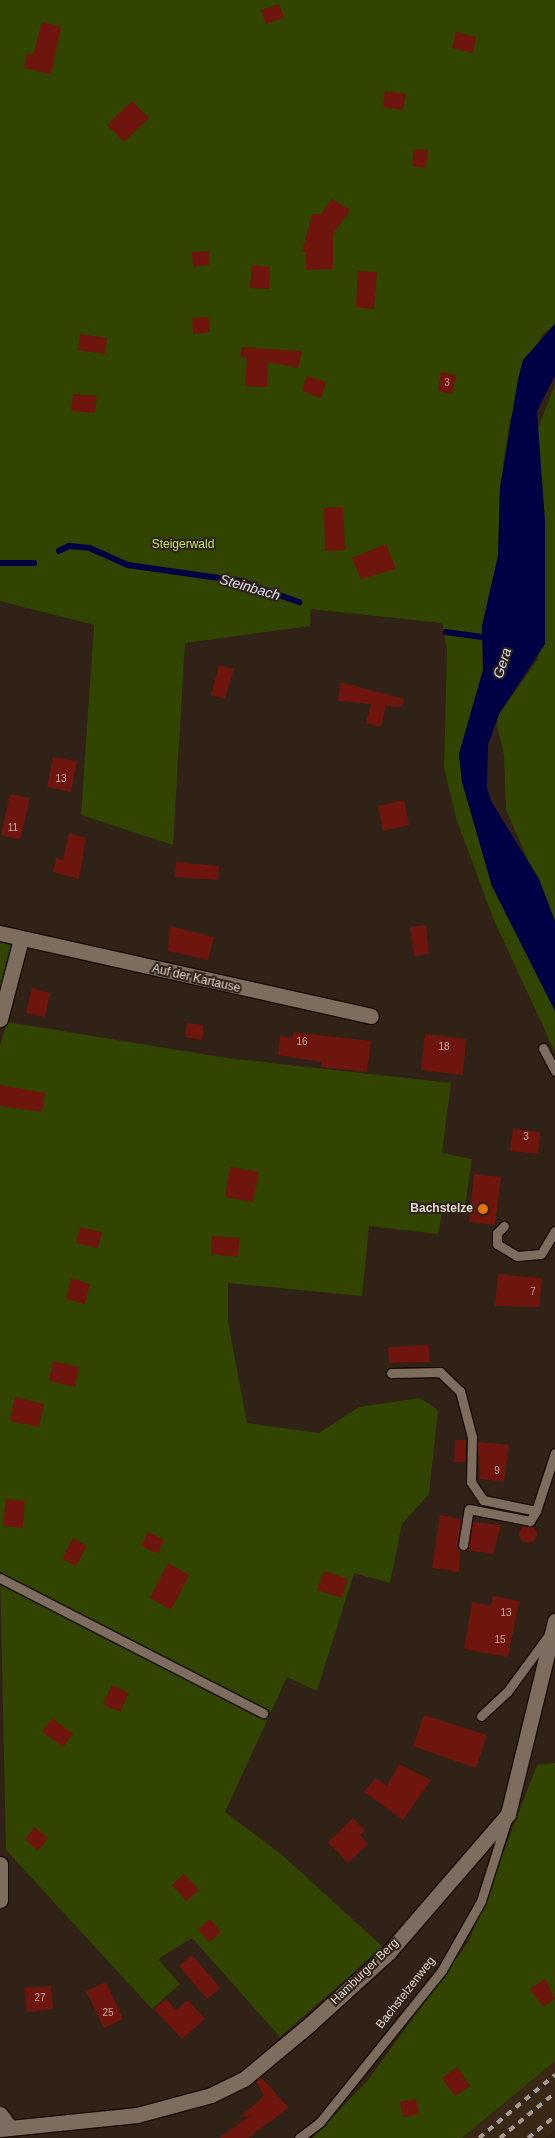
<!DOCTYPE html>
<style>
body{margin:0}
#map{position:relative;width:555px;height:2138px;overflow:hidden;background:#302216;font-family:Arial,sans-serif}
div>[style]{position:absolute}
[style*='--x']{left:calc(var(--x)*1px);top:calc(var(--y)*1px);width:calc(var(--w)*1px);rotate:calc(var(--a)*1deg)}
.built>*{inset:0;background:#3a2817}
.green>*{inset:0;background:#314400}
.water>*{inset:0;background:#000045}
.stream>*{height:5.5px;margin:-2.75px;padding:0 2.75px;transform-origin:2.75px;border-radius:2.75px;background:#000045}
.building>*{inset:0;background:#6e150e}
.round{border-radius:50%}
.roads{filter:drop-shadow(1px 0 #170b03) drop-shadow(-1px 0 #170b03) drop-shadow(0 1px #170b03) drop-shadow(0 -1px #170b03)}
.lane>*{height:9px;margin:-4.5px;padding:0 4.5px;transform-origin:4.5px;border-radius:4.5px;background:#7d6d5f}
.street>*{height:15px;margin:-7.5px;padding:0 7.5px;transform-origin:7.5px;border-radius:7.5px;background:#7d6d5f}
.rail>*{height:4px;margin-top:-2px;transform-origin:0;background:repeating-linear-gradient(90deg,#a69b92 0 6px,transparent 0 12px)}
.dots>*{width:14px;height:14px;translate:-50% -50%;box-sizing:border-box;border:2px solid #302216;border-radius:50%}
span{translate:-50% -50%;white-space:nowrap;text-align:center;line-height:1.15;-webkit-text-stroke:4px #302216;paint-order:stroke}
.number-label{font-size:10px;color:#c6a9a1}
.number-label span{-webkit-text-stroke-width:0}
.park-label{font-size:12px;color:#bbe36c}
.street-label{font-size:12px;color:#e3dad2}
.poi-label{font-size:12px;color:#e3dad2;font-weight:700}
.right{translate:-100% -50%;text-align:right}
.water-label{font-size:14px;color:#d4dff4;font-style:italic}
</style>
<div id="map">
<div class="built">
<div style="clip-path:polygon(555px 2061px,555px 2130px,545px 2138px,462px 2138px)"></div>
</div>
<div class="green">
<div style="clip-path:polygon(0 0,555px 0,555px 324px,542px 335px,510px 420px,500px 488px,498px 556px,482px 626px,483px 670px,459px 754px,462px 782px,492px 886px,555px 1011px,555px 1052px,493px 918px,456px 818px,444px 767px,447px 650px,442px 623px,311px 609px,310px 626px,185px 643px,173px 845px,81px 815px,94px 625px,0 601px)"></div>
<div style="clip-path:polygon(555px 384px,555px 921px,506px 810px,504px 755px,497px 726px,499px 714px,538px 659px,538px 429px)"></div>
<div style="clip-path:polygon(0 942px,13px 946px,0 990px)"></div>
<div style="clip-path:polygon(7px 1022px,227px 1058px,451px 1083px,442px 1153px,472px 1159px,464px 1213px,442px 1213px,438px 1234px,369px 1226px,362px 1296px,228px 1283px,228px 1322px,247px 1423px,319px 1433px,359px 1407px,420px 1398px,438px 1410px,429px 1494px,402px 1524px,390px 1583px,354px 1573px,317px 1691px,287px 1677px,225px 1812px,281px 1854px,383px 1947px,280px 2037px,192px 1938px,158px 1959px,180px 1984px,152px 2009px,6px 1850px,0 1570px,0 1046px)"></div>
<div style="clip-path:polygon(555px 1763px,555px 2061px,462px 2138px,313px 2138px,368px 2080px,469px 1941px,537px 1765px)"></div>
</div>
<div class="water">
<div style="clip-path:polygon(555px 324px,555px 376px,537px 411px,545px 521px,545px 644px,499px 714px,488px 745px,487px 788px,491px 801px,539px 879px,555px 921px,555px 1011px,492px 886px,462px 782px,459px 754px,483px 670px,482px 626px,498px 556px,500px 488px,518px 379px,523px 360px)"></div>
</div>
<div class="stream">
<div style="--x:59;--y:551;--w:11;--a:-27"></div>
<div style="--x:69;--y:546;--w:21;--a:5"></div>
<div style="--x:90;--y:548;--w:42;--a:24.1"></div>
<div style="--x:128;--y:565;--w:113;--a:8.1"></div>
<div style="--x:240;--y:581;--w:63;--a:19.6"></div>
<div style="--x:0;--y:563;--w:34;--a:0"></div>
<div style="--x:446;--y:632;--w:43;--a:7.9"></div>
</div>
<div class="building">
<div style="clip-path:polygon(279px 4px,284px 18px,266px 24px,261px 10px)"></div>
<div style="clip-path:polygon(42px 22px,61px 27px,51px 74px,24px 68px,27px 53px,33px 55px)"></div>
<div style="clip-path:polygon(456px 32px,476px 37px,473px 53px,452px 48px)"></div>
<div style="clip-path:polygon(385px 91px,406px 94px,403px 110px,383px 107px)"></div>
<div style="clip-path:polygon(132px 101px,149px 118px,124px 142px,107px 125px)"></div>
<div style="clip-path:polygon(414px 149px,428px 150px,426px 168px,412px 166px)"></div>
<div style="clip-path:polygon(332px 199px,350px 210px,333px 234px,333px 269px,306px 270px,306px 252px,302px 252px,312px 214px,321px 214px)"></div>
<div style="clip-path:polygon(209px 251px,209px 265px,193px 267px,192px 252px)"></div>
<div style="clip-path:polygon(252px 265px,270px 267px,269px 289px,250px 288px)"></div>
<div style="clip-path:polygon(358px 271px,377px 272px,374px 309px,356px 307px)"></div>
<div style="clip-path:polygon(209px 317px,210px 332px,193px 334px,192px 318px)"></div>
<div style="clip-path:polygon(80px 334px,107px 338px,105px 354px,78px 350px)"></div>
<div style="clip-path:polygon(242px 347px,269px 349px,302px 351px,298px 368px,268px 362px,267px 387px,245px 386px,247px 358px,240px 357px)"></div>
<div style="clip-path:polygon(441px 372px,456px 375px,452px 394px,438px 391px)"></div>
<div style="clip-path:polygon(307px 376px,326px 382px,321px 398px,302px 391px)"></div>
<div style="clip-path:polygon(73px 394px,97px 396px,95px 413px,71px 411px)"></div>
<div style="clip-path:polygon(343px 507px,345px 550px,325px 551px,324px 508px)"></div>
<div style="clip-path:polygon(386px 544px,396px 569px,361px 579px,352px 558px)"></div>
<div style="clip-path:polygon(219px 665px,234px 669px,225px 699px,211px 695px)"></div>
<div style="clip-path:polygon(340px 682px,404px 699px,402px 707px,386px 706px,381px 727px,366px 723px,371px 704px,338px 701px)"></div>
<div style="clip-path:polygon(53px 757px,77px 761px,71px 792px,47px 787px)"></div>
<div style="clip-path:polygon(10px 794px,30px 798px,20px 840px,1px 835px)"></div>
<div style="clip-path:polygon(404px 800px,409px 825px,383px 831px,378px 806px)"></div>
<div style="clip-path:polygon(69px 833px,86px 838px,79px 879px,53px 872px,56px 858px,63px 860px)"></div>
<div style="clip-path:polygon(176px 862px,219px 866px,218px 880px,175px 877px)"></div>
<div style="clip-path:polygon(426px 925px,429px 954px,414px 956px,410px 927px)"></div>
<div style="clip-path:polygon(170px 926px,214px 937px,208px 960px,168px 951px)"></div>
<div style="clip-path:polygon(32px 988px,50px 993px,45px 1017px,26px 1013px)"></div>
<div style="clip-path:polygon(187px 1023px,204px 1025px,202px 1040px,185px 1037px)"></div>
<div style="clip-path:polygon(293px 1032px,371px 1041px,367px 1072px,321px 1067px,322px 1062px,278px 1055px,280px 1036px,292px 1038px)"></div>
<div style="clip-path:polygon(425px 1034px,466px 1039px,463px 1075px,421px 1070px)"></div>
<div style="clip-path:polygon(0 1085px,45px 1093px,42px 1112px,0 1106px)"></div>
<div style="clip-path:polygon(513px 1129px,540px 1132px,538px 1154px,510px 1151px)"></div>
<div style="clip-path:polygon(230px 1167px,259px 1172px,253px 1202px,225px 1197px)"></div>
<div style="clip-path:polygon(474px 1174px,501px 1177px,495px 1225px,469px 1222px)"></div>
<div style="clip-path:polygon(80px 1227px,102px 1232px,98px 1248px,76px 1243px)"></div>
<div style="clip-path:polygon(212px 1236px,240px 1238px,238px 1257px,211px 1254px)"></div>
<div style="clip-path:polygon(498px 1274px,542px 1278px,539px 1307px,495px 1306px)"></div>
<div style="clip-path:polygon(71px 1278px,90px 1284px,85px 1304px,66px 1299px)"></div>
<div style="clip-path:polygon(429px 1345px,430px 1362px,389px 1363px,388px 1347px)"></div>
<div style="clip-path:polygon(53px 1361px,79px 1367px,75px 1387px,49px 1381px)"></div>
<div style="clip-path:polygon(15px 1397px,44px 1404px,39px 1427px,10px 1421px)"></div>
<div style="clip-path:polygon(455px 1440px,466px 1440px,465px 1462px,454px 1462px)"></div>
<div style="clip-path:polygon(478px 1442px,509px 1445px,504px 1482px,480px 1479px)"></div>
<div style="clip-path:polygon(6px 1499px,25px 1501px,23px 1528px,3px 1526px)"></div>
<div style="clip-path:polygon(440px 1515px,461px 1519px,459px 1572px,432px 1568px)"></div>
<div style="clip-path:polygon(473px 1522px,501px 1525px,493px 1554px,467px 1550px)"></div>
<div class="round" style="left:519px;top:1525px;width:18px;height:18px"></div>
<div style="clip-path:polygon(148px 1532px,164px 1540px,158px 1554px,141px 1546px)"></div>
<div style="clip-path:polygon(73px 1538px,87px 1546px,76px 1566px,62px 1559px)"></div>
<div style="clip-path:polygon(168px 1563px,189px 1575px,171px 1610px,150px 1598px)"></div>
<div style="clip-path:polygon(324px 1571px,348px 1579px,342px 1598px,317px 1590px)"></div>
<div style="clip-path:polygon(493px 1596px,519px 1601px,508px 1657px,464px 1649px,472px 1602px,491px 1606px)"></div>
<div style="clip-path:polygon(112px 1685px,129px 1693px,120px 1712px,103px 1704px)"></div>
<div style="clip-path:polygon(424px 1715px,487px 1735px,476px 1768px,413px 1746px)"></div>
<div style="clip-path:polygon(52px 1718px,73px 1734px,63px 1747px,42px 1732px)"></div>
<div style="clip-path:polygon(399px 1764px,431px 1780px,403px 1820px,364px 1792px,375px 1778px,387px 1786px)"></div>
<div style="clip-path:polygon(353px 1818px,365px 1831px,360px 1835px,368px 1844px,348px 1863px,328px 1842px)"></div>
<div style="clip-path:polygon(35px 1827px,48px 1838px,38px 1851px,25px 1839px)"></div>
<div style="clip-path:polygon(184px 1874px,199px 1890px,187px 1901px,172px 1885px)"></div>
<div style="clip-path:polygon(210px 1919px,221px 1932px,209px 1942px,198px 1929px)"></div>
<div style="clip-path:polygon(192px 1955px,220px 1988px,207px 1999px,179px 1966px)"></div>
<div style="clip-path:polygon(545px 1979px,555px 1999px,543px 2007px,530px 1989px)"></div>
<div style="clip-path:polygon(106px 1982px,123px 2019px,104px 2028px,86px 1991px)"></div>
<div style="clip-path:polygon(51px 1986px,53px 2009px,27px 2012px,24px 1988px)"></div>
<div style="clip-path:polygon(166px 1999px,176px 2010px,188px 2000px,205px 2019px,182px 2039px,154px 2009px)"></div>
<div style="clip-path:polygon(457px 2067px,470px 2086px,455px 2096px,442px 2078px)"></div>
<div style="clip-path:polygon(261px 2077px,289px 2108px,248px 2138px,219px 2138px,251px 2115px,239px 2118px,264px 2096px,256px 2081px)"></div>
<div style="clip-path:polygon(416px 2099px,419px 2114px,403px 2117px,400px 2102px)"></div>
</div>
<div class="roads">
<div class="lane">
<div style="--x:543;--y:1048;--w:26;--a:62"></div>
<div style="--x:504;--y:1226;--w:10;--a:135"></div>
<div style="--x:497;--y:1233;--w:11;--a:90"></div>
<div style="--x:497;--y:1244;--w:23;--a:31"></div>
<div style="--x:517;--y:1256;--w:24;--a:-5"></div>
<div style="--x:541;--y:1254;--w:27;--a:-59"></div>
<div style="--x:391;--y:1373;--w:49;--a:-1.2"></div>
<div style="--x:440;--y:1372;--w:28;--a:44"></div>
<div style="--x:460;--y:1391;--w:48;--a:75.4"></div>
<div style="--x:472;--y:1437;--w:45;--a:91.3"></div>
<div style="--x:471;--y:1482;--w:22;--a:56"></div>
<div style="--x:483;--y:1500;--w:54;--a:11.7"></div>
<div style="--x:536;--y:1511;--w:61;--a:-71.9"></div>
<div style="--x:463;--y:1545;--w:36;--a:-81"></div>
<div style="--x:469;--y:1509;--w:62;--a:11.1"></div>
<div style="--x:530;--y:1521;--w:12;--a:-59"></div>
<div style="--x:0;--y:1578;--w:296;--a:27.2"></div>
<div style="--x:481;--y:1716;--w:35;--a:-43"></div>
<div style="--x:507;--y:1692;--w:69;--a:-53.8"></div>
<div style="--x:299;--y:2138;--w:26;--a:-37"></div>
<div style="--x:320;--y:2122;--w:195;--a:-51.2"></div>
<div style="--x:442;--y:1970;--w:79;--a:-60.5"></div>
<div style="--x:481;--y:1901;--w:86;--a:-72.4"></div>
</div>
<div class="street">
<div style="--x:0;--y:933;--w:380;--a:12.6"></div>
<div style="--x:0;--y:1019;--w:83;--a:-75.3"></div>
<div style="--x:0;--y:1864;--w:36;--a:90"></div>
<div style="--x:0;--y:2114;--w:17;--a:54"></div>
<div style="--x:0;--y:2129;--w:138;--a:-5.8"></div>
<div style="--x:137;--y:2115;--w:77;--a:-15.1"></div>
<div style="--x:211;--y:2095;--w:37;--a:-26"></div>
<div style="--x:244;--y:2079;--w:86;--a:-39.8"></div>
<div style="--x:310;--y:2024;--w:107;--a:-42.3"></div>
<div style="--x:389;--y:1952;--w:182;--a:-49.2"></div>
<div style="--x:508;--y:1814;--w:199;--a:-76.3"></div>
</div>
</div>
<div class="rail">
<div style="--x:479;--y:2138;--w:99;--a:-39.7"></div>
<div style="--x:500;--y:2138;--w:71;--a:-39.3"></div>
<div style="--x:528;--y:2138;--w:35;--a:-39"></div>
</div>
<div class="dots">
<div style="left:483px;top:1209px;background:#e8710a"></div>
</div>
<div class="number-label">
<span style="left:447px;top:383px">3</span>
<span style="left:61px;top:779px">13</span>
<span style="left:13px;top:828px">11</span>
<span style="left:302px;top:1042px">16</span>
<span style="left:444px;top:1047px">18</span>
<span style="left:526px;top:1137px">3</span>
<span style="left:533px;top:1292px">7</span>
<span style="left:497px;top:1471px">9</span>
<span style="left:506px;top:1613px">13</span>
<span style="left:500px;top:1640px">15</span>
<span style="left:40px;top:1998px">27</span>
<span style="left:108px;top:2013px">25</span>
</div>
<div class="park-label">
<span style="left:183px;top:545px">Steigerwald</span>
</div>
<div class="street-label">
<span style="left:196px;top:979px;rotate:13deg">Auf der Kartause</span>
<span style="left:365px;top:1972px;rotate:-44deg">Hamburger Berg</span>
<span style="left:406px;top:1993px;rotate:-52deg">Bachstelzenweg</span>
</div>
<div class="poi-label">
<span class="right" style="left:473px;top:1209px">Bachstelze</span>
</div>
<div class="water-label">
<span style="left:250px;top:587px;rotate:16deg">Steinbach</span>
<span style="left:502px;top:663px;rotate:-72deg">Gera</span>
</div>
</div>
